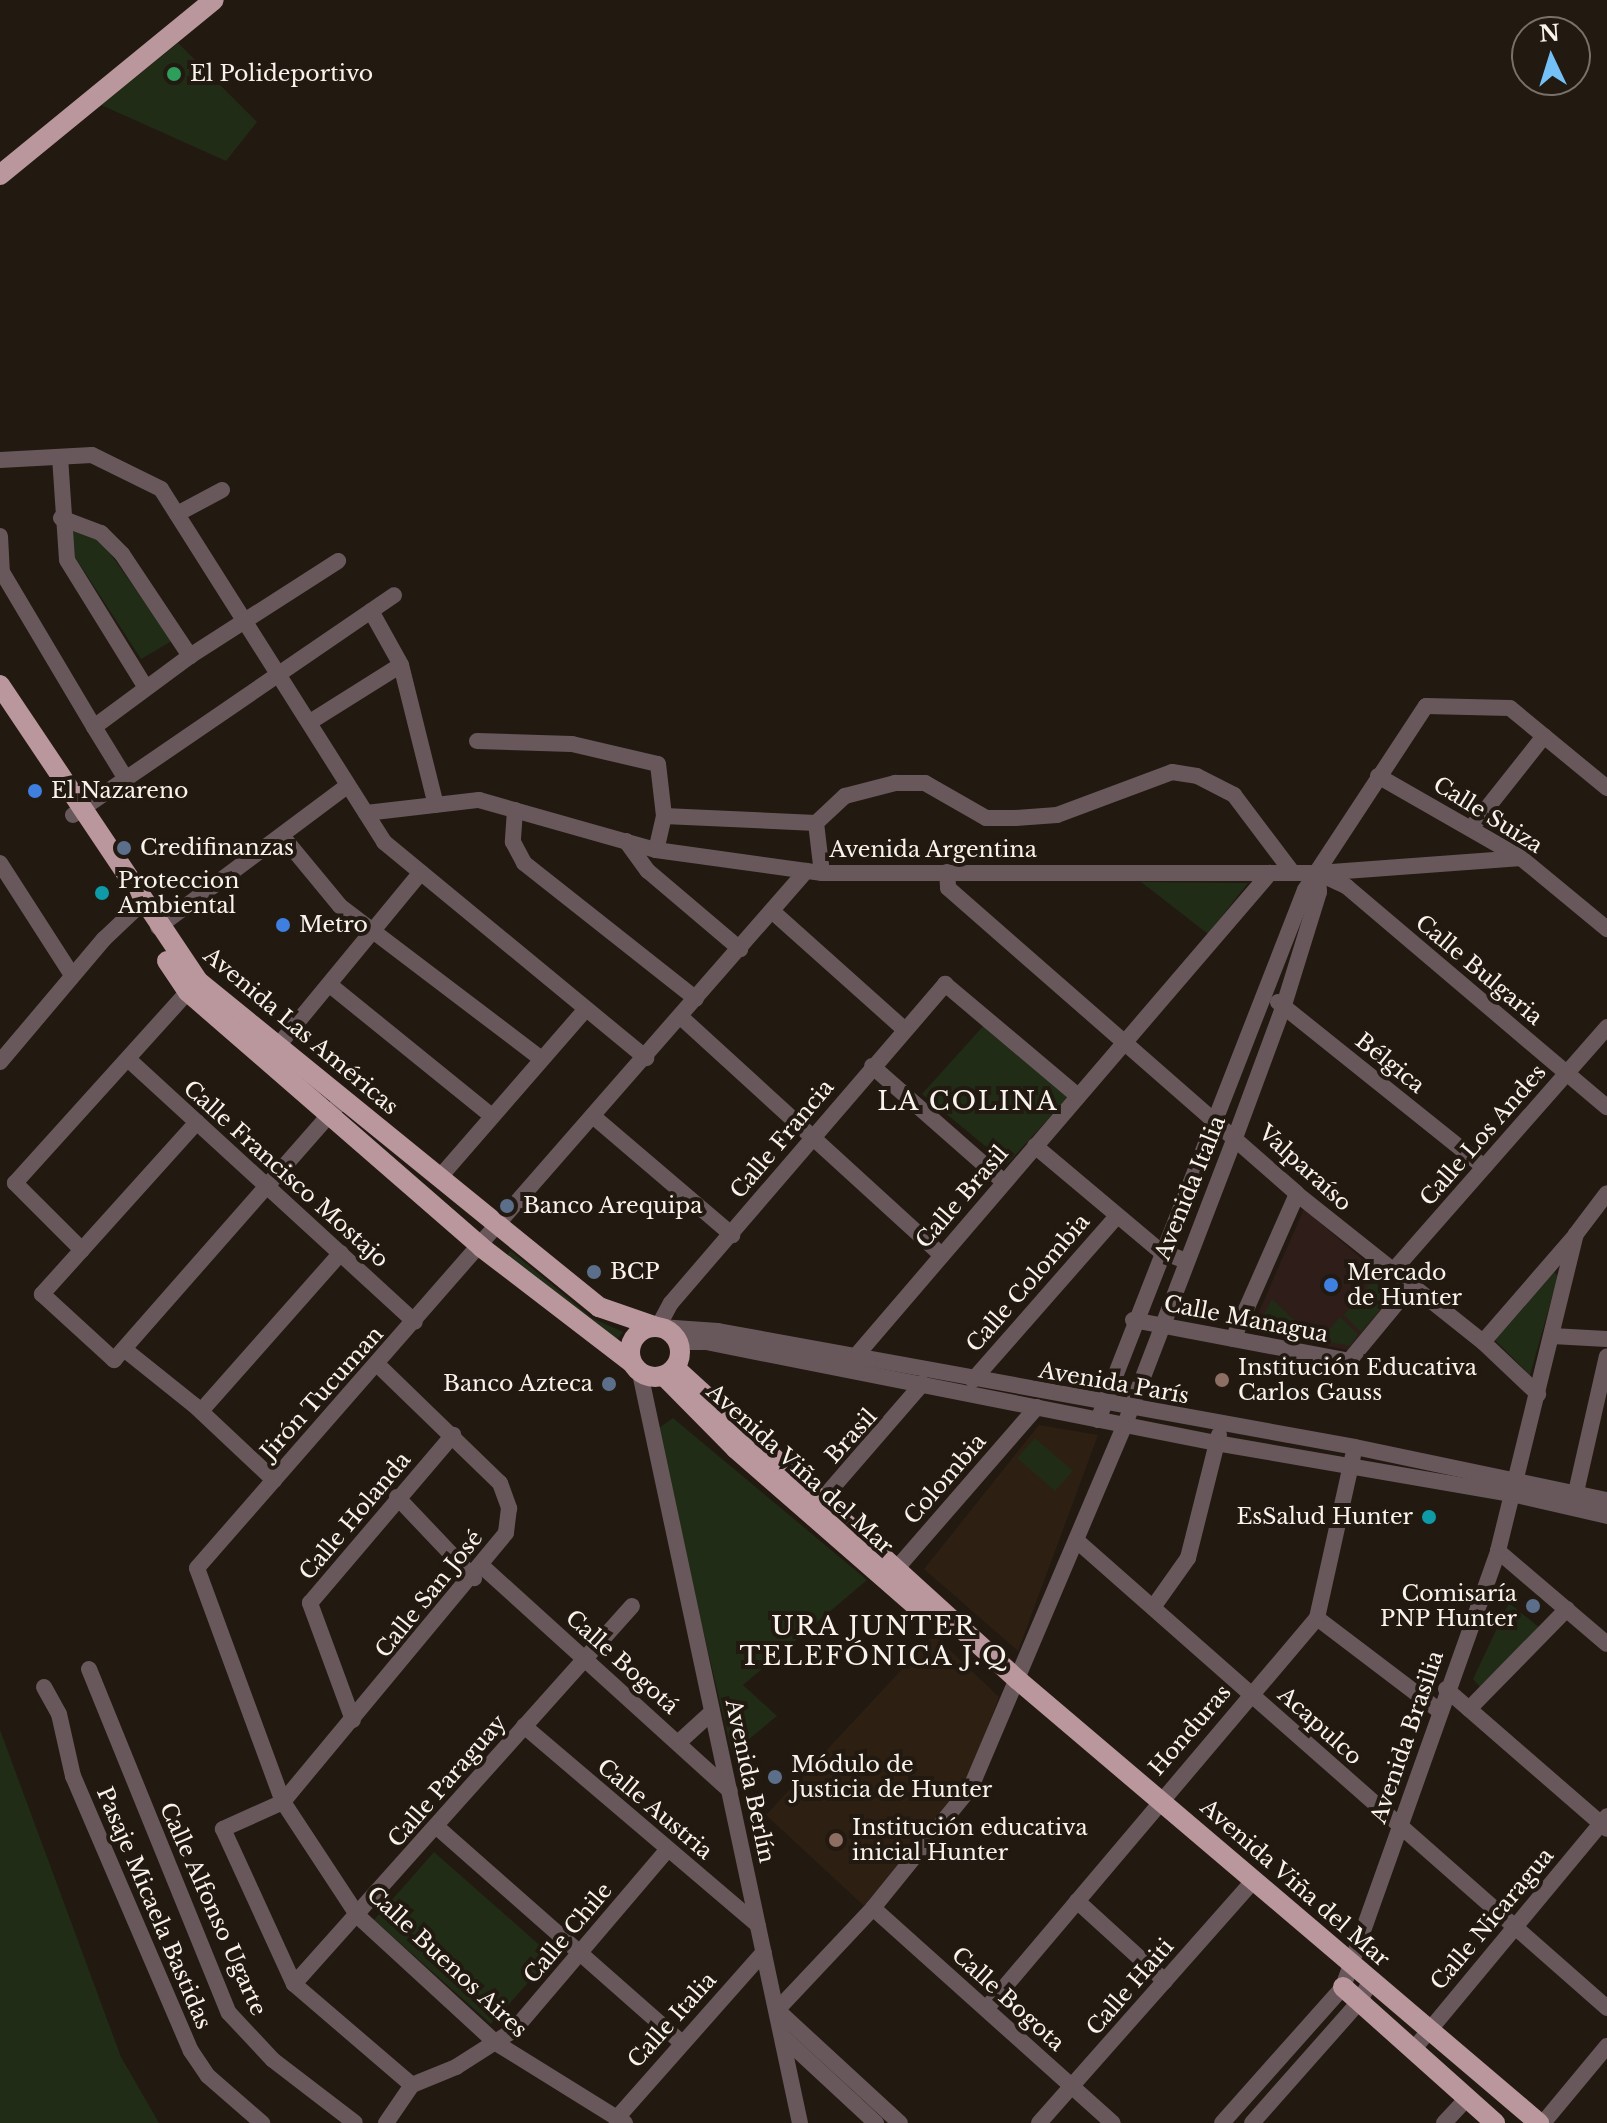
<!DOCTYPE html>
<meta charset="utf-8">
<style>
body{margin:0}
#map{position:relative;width:1607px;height:2123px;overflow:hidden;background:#221911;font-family:"Libre Baskerville",serif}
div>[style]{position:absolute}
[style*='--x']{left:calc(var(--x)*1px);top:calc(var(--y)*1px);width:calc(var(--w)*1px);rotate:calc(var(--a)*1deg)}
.commercial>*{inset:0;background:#2f1d1a}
.built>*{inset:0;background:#2d2013}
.green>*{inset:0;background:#202c16}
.minor>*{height:16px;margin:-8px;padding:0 8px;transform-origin:8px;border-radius:8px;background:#69585b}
.major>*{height:20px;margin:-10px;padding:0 10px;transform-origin:10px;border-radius:10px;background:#ba969d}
.major>.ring{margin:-10px;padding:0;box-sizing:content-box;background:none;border:20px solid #ba969d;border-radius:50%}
.dots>*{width:22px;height:22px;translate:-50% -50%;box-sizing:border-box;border:4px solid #221911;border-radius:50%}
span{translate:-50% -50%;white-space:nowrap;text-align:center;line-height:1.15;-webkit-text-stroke:8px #221911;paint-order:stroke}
.poi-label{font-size:22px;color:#f9f3ed}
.left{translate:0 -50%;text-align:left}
.right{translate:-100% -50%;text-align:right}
.street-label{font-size:22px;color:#f9f3ed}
.quarter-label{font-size:26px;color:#f9f3ed;letter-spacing:2px}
.north{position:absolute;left:1511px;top:16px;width:80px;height:80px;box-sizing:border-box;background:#221911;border:2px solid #787069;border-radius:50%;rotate:356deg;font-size:22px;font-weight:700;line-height:32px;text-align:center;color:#f9f3ed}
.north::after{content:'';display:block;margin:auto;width:28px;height:36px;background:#73c1f6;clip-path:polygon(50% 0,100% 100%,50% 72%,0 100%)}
</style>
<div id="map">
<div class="commercial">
<div style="clip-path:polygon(1304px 1209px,1400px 1292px,1352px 1351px,1251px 1330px)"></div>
</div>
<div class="built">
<div style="clip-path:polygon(1039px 1425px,1098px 1435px,1018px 1651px,924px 1569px)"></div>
<div style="clip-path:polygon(934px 1635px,999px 1697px,969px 1778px,905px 1865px,864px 1906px,766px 1815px)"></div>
</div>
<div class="green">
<div style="clip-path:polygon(178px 43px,257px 122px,226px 161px,101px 105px)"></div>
<div style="clip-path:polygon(68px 523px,98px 536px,172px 641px,141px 659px,73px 554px)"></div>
<div style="clip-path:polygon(1141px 882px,1248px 883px,1208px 934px)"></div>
<div style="clip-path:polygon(985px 1024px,1072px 1093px,1007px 1164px,922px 1094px)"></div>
<div style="clip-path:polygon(511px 1251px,592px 1318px,623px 1332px,612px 1346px,503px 1258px)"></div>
<div style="clip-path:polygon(1554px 1272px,1558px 1276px,1530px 1375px,1495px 1340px)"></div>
<div style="clip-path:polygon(1375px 1277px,1394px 1293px,1361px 1332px,1344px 1315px)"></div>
<div style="clip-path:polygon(1272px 1299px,1314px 1339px,1257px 1328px)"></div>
<div style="clip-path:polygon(1340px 1317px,1358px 1334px,1350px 1346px,1320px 1340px)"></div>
<div style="clip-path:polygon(673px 1418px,867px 1580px,743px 1685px,777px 1716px,732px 1753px,656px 1430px)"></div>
<div style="clip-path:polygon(1035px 1438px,1073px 1471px,1055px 1491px,1017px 1458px)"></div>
<div style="clip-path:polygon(1509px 1603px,1540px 1628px,1486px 1694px,1473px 1679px)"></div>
<div style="clip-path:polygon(0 1730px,121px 2057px,159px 2123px,0 2123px)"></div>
<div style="clip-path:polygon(434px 1852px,552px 1956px,491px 2024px,374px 1920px)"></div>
</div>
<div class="minor">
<div style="--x:60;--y:457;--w:103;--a:86.1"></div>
<div style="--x:67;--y:560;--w:150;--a:58.3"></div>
<div style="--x:0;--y:460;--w:92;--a:-3.1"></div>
<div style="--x:92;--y:455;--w:77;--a:26.2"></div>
<div style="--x:161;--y:489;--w:418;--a:57.7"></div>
<div style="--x:384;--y:842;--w:340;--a:39.5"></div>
<div style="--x:177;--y:514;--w:51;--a:-28.1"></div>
<div style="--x:61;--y:518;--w:43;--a:20.6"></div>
<div style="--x:101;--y:533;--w:30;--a:45"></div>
<div style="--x:122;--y:554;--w:123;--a:56.3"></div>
<div style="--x:0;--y:536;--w:36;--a:87"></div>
<div style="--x:2;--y:572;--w:180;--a:59.3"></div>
<div style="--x:371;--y:611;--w:62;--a:60.9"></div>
<div style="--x:401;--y:665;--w:144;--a:76"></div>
<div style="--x:310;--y:722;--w:107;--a:-32.1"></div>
<div style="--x:477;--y:741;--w:95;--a:1.8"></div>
<div style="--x:572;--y:744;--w:88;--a:13.1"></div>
<div style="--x:658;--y:764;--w:52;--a:83.4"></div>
<div style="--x:664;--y:816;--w:35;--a:103"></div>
<div style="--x:1378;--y:776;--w:165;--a:29.8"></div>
<div style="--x:1521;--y:858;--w:112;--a:39.5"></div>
<div style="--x:126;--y:779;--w:61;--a:-121.6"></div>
<div style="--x:94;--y:727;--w:119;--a:-36.5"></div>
<div style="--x:190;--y:656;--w:176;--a:-32.7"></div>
<div style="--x:515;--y:810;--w:32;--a:94"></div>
<div style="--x:513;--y:842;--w:24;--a:62"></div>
<div style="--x:524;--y:863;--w:219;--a:38.3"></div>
<div style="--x:366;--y:813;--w:114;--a:-6.6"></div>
<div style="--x:479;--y:800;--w:184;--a:15.8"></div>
<div style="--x:656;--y:850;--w:168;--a:7.9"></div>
<div style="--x:822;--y:873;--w:496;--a:0"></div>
<div style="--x:1318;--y:873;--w:204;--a:-4.2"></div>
<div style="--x:73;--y:815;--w:389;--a:-34.4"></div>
<div style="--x:664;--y:816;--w:152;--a:2.6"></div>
<div style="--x:816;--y:823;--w:50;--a:83.2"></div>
<div style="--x:816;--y:823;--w:40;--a:-43"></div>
<div style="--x:845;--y:796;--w:52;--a:-14.6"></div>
<div style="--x:895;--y:783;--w:30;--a:0"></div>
<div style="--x:925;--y:783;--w:70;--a:29.8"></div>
<div style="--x:986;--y:818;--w:29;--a:0"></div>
<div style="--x:1015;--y:818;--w:42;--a:-4.1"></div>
<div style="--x:1057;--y:815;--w:123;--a:-20.5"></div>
<div style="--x:1172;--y:772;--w:25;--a:9"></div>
<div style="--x:1197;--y:776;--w:42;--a:27.2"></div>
<div style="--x:1234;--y:795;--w:96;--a:53"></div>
<div style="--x:1472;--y:827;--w:116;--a:-51.6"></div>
<div style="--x:283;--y:837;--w:89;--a:50.4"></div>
<div style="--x:340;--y:906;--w:251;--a:37.2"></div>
<div style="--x:626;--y:841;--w:37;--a:54"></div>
<div style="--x:648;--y:871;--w:121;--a:40.3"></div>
<div style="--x:0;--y:863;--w:133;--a:57.3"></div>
<div style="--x:947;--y:872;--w:16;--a:86"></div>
<div style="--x:948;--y:888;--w:464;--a:41.2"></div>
<div style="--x:1297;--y:1194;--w:238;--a:38.5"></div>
<div style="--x:1483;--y:1342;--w:76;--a:43.4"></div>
<div style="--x:1320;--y:874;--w:29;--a:25"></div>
<div style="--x:1346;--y:886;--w:342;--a:40.3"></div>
<div style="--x:772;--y:911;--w:177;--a:41.8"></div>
<div style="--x:158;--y:927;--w:236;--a:-36.7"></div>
<div style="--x:330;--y:985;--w:208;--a:39"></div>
<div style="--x:1278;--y:1002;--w:264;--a:38.7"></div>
<div style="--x:682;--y:1018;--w:352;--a:42.4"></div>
<div style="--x:272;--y:1053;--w:234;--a:-50.5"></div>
<div style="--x:128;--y:1059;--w:389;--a:42.5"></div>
<div style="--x:0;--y:1062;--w:161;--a:-49.8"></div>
<div style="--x:104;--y:939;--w:52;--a:-43.5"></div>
<div style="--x:872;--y:1066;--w:176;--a:41.3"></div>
<div style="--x:594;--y:1117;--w:182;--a:40.5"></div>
<div style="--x:197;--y:1122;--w:232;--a:132"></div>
<div style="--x:42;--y:1294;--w:98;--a:42.5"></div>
<div style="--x:114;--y:1360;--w:337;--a:-48.7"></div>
<div style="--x:1035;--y:1146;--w:163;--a:40"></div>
<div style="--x:1160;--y:1251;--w:26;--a:21"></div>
<div style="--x:439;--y:1178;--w:223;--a:-49"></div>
<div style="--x:82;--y:1250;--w:95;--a:-135"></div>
<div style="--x:15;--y:1183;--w:267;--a:-47.9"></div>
<div style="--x:1392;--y:1272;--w:326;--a:-48.7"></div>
<div style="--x:1133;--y:1320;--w:220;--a:10.7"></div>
<div style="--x:1349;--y:1361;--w:97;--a:-50.4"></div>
<div style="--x:658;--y:1327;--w:27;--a:-62"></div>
<div style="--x:671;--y:1303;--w:421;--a:-49.3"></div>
<div style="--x:945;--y:984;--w:174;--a:40.1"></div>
<div style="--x:660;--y:1327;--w:58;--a:3.9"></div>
<div style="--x:718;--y:1331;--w:647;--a:10.32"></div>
<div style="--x:1355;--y:1447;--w:258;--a:11.9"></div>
<div style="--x:1552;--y:1336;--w:55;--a:3.1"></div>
<div style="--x:1233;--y:1339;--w:158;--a:-66.2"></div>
<div style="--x:679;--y:1342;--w:27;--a:0"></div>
<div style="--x:706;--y:1342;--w:520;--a:11.2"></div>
<div style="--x:1216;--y:1443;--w:300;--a:9.8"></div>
<div style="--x:1512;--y:1494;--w:98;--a:13"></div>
<div style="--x:1483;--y:1342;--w:138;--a:-49.1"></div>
<div style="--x:124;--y:1349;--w:90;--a:38.7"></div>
<div style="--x:194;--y:1405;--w:110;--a:43.2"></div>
<div style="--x:377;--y:1364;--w:171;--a:44.1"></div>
<div style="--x:500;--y:1483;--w:27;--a:70"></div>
<div style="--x:509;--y:1508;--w:25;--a:97"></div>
<div style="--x:506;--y:1533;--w:349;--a:129.7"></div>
<div style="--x:283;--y:1802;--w:66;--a:155.8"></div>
<div style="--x:223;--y:1829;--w:170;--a:65.4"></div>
<div style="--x:294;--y:1984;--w:155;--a:40.6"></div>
<div style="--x:849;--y:1364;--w:647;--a:-49.39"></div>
<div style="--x:640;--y:1373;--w:767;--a:77.96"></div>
<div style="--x:973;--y:1380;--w:218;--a:-48.7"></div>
<div style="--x:201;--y:1411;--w:211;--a:-48.5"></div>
<div style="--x:1098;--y:1420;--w:569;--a:-68.67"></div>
<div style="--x:1305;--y:890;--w:220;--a:-56.7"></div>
<div style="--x:1426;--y:706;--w:84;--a:1.4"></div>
<div style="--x:1510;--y:708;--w:126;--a:39.5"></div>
<div style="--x:1576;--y:1492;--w:139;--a:-77.2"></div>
<div style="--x:397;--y:1497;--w:112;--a:46.5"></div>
<div style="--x:813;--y:1510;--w:167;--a:-49.1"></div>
<div style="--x:1076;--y:1540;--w:708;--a:41.39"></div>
<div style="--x:1498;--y:1551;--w:143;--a:40.5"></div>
<div style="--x:483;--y:1567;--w:333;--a:42.2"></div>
<div style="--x:890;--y:1576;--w:224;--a:-49"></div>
<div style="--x:1154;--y:1606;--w:59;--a:-54.7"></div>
<div style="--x:1188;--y:1558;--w:127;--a:-75.9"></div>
<div style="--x:1317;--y:1618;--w:152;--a:37.2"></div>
<div style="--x:89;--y:1669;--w:371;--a:67.9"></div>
<div style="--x:229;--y:2013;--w:64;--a:46.9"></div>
<div style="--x:273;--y:2060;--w:103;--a:37.5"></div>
<div style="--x:44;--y:1687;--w:31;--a:61"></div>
<div style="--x:59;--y:1714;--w:64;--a:77.3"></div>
<div style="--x:73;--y:1776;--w:299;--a:66.8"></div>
<div style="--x:191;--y:2051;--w:30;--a:56"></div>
<div style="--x:208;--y:2076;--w:72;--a:41"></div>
<div style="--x:1446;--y:1689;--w:213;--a:41"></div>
<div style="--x:1469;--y:1709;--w:140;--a:-45.6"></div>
<div style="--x:353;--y:1720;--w:125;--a:-110.2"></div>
<div style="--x:310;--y:1603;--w:221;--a:-49.6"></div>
<div style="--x:524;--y:1726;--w:307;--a:40.4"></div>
<div style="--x:678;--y:1743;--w:46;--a:-42.4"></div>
<div style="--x:437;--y:1827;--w:324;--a:41.4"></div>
<div style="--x:1077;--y:1901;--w:119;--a:42.3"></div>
<div style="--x:873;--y:1908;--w:322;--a:41.9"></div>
<div style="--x:294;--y:1984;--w:507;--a:-48.2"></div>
<div style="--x:986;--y:2009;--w:512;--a:-49.75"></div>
<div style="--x:1317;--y:1618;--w:166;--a:-77.5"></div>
<div style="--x:777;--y:2010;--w:140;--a:-46.7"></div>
<div style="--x:873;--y:1908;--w:156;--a:-51"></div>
<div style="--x:971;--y:1787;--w:394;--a:-67"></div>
<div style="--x:1125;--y:1424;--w:310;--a:-69"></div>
<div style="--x:1236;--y:1135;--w:139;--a:-69.7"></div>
<div style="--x:1284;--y:1005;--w:118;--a:-72.8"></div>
<div style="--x:1319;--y:892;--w:19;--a:-93"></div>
<div style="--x:777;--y:2010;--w:167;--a:42.6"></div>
<div style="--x:783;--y:2037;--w:127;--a:42.8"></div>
<div style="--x:1413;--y:2050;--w:304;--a:-50.3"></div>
<div style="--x:616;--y:2119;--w:223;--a:-48.5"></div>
<div style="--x:386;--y:2123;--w:46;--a:-55.6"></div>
<div style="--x:412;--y:2085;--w:48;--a:-22.2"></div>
<div style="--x:456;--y:2067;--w:69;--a:-32.5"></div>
<div style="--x:514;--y:2030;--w:236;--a:-49.6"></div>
<div style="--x:625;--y:2123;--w:152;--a:-148.2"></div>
<div style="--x:496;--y:2043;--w:188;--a:-137.4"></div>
<div style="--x:358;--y:1916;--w:136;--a:-123.3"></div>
<div style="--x:283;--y:1802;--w:249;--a:-110.2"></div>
<div style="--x:197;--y:1568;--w:926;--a:-48.85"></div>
<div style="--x:1039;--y:2123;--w:324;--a:-48.5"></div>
<div style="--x:1222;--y:2123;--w:182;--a:-48.3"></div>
<div style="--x:1343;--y:1987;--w:463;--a:-70.4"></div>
<div style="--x:1498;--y:1551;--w:326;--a:-76.2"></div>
<div style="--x:1576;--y:1234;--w:51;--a:-52.9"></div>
<div style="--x:1252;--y:2123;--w:162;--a:-48.5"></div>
<div style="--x:1359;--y:2002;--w:25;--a:-61"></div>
<div style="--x:1444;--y:2123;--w:34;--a:-47"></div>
<div style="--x:1543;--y:2123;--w:100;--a:-50.3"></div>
</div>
<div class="major">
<div style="--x:0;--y:175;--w:276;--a:-39.3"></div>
<div style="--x:0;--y:685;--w:356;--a:56.2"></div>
<div style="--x:198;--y:981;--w:517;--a:39.11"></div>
<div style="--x:599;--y:1307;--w:61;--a:19"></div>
<div style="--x:167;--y:961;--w:37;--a:56"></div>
<div style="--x:188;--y:992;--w:388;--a:41"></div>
<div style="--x:481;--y:1247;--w:189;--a:37.5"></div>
<div class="ring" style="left:630px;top:1327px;width:30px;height:30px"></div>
<div style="--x:675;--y:1368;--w:464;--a:42.3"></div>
<div style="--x:1018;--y:1680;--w:684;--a:40.37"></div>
<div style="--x:664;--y:1376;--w:103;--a:45.4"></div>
<div style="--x:736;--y:1449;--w:249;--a:41.1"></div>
<div style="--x:1343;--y:1987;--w:204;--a:41.8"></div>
</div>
<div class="dots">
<div style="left:174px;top:74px;background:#2e9e5b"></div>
<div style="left:35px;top:791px;background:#3f7fe0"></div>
<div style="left:124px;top:848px;background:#5c6f8a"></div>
<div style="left:102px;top:893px;background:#0f9aa8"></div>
<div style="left:283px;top:925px;background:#3f7fe0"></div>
<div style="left:507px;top:1206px;background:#5c6f8a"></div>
<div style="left:594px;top:1272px;background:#5c6f8a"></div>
<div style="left:1331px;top:1285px;background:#3f7fe0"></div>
<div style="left:1222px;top:1380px;background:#8d6e63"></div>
<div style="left:609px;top:1384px;background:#5c6f8a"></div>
<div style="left:1429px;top:1517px;background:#0f9aa8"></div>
<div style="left:1533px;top:1606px;background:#5c6f8a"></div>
<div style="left:775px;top:1777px;background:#5c6f8a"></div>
<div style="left:836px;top:1840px;background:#8d6e63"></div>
</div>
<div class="poi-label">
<span class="left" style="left:190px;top:74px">El Polideportivo</span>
<span class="left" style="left:51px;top:791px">El Nazareno</span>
<span class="left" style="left:140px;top:848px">Credifinanzas</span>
<span class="left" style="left:118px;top:893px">Proteccion<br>Ambiental</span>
<span class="left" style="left:299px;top:925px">Metro</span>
<span class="left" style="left:523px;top:1206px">Banco Arequipa</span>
<span class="left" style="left:610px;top:1272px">BCP</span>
<span class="left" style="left:1347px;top:1285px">Mercado<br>de Hunter</span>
<span class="left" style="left:1238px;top:1380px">Institución Educativa<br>Carlos Gauss</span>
<span class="right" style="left:593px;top:1384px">Banco Azteca</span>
<span class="right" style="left:1413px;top:1517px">EsSalud Hunter</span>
<span class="right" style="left:1517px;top:1606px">Comisaría<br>PNP Hunter</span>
<span class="left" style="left:791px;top:1777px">Módulo de<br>Justicia de Hunter</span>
<span class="left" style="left:852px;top:1840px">Institución educativa<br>inicial Hunter</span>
</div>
<div class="street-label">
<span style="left:1488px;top:815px;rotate:32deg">Calle Suiza</span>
<span style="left:933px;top:850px">Avenida Argentina</span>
<span style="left:1479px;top:970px;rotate:40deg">Calle Bulgaria</span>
<span style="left:301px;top:1031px;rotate:40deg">Avenida Las Américas</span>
<span style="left:1390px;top:1063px;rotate:39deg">Bélgica</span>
<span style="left:1483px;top:1135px;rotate:-49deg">Calle Los Andes</span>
<span style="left:782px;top:1139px;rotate:-50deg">Calle Francia</span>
<span style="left:1305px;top:1168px;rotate:42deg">Valparaíso</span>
<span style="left:286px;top:1174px;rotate:42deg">Calle Francisco Mostajo</span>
<span style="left:1190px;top:1188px;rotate:-68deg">Avenida Italia</span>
<span style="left:962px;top:1197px;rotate:-49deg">Calle Brasil</span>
<span style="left:1028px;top:1283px;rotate:-49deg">Calle Colombia</span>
<span style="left:1246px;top:1319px;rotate:11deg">Calle Managua</span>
<span style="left:1114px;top:1383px;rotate:10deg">Avenida París</span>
<span style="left:322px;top:1393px;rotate:-48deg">Jirón Tucuman</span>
<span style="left:851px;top:1436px;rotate:-48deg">Brasil</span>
<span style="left:800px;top:1469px;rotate:42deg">Avenida Viña del Mar</span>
<span style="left:945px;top:1479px;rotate:-49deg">Colombia</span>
<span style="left:355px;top:1516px;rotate:-50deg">Calle Holanda</span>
<span style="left:429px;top:1594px;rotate:-51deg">Calle San José</span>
<span style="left:622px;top:1662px;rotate:42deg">Calle Bogotá</span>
<span style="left:1320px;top:1726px;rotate:42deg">Acapulco</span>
<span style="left:1190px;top:1730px;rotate:-49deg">Honduras</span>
<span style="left:1407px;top:1737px;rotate:-71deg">Avenida Brasilia</span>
<span style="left:447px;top:1781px;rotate:-49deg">Calle Paraguay</span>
<span style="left:750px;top:1781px;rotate:78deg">Avenida Berlín</span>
<span style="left:655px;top:1809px;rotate:40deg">Calle Austria</span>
<span style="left:1295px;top:1883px;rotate:41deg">Avenida Viña del Mar</span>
<span style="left:154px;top:1908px;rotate:67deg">Pasaje Micaela Bastidas</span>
<span style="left:213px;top:1909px;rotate:66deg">Calle Alfonso Ugarte</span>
<span style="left:1492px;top:1919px;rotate:-50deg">Calle Nicaragua</span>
<span style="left:568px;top:1933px;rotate:-50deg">Calle Chile</span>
<span style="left:447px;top:1962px;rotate:43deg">Calle Buenos Aires</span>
<span style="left:1130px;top:1987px;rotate:-49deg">Calle Haiti</span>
<span style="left:1008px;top:1999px;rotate:42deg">Calle Bogota</span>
<span style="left:672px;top:2020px;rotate:-48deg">Calle Italia</span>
</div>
<div class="quarter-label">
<span style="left:968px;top:1102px">LA COLINA</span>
<span style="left:874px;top:1642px">URA JUNTER<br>TELEFÓNICA J.Q</span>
</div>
<div class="north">N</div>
</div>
